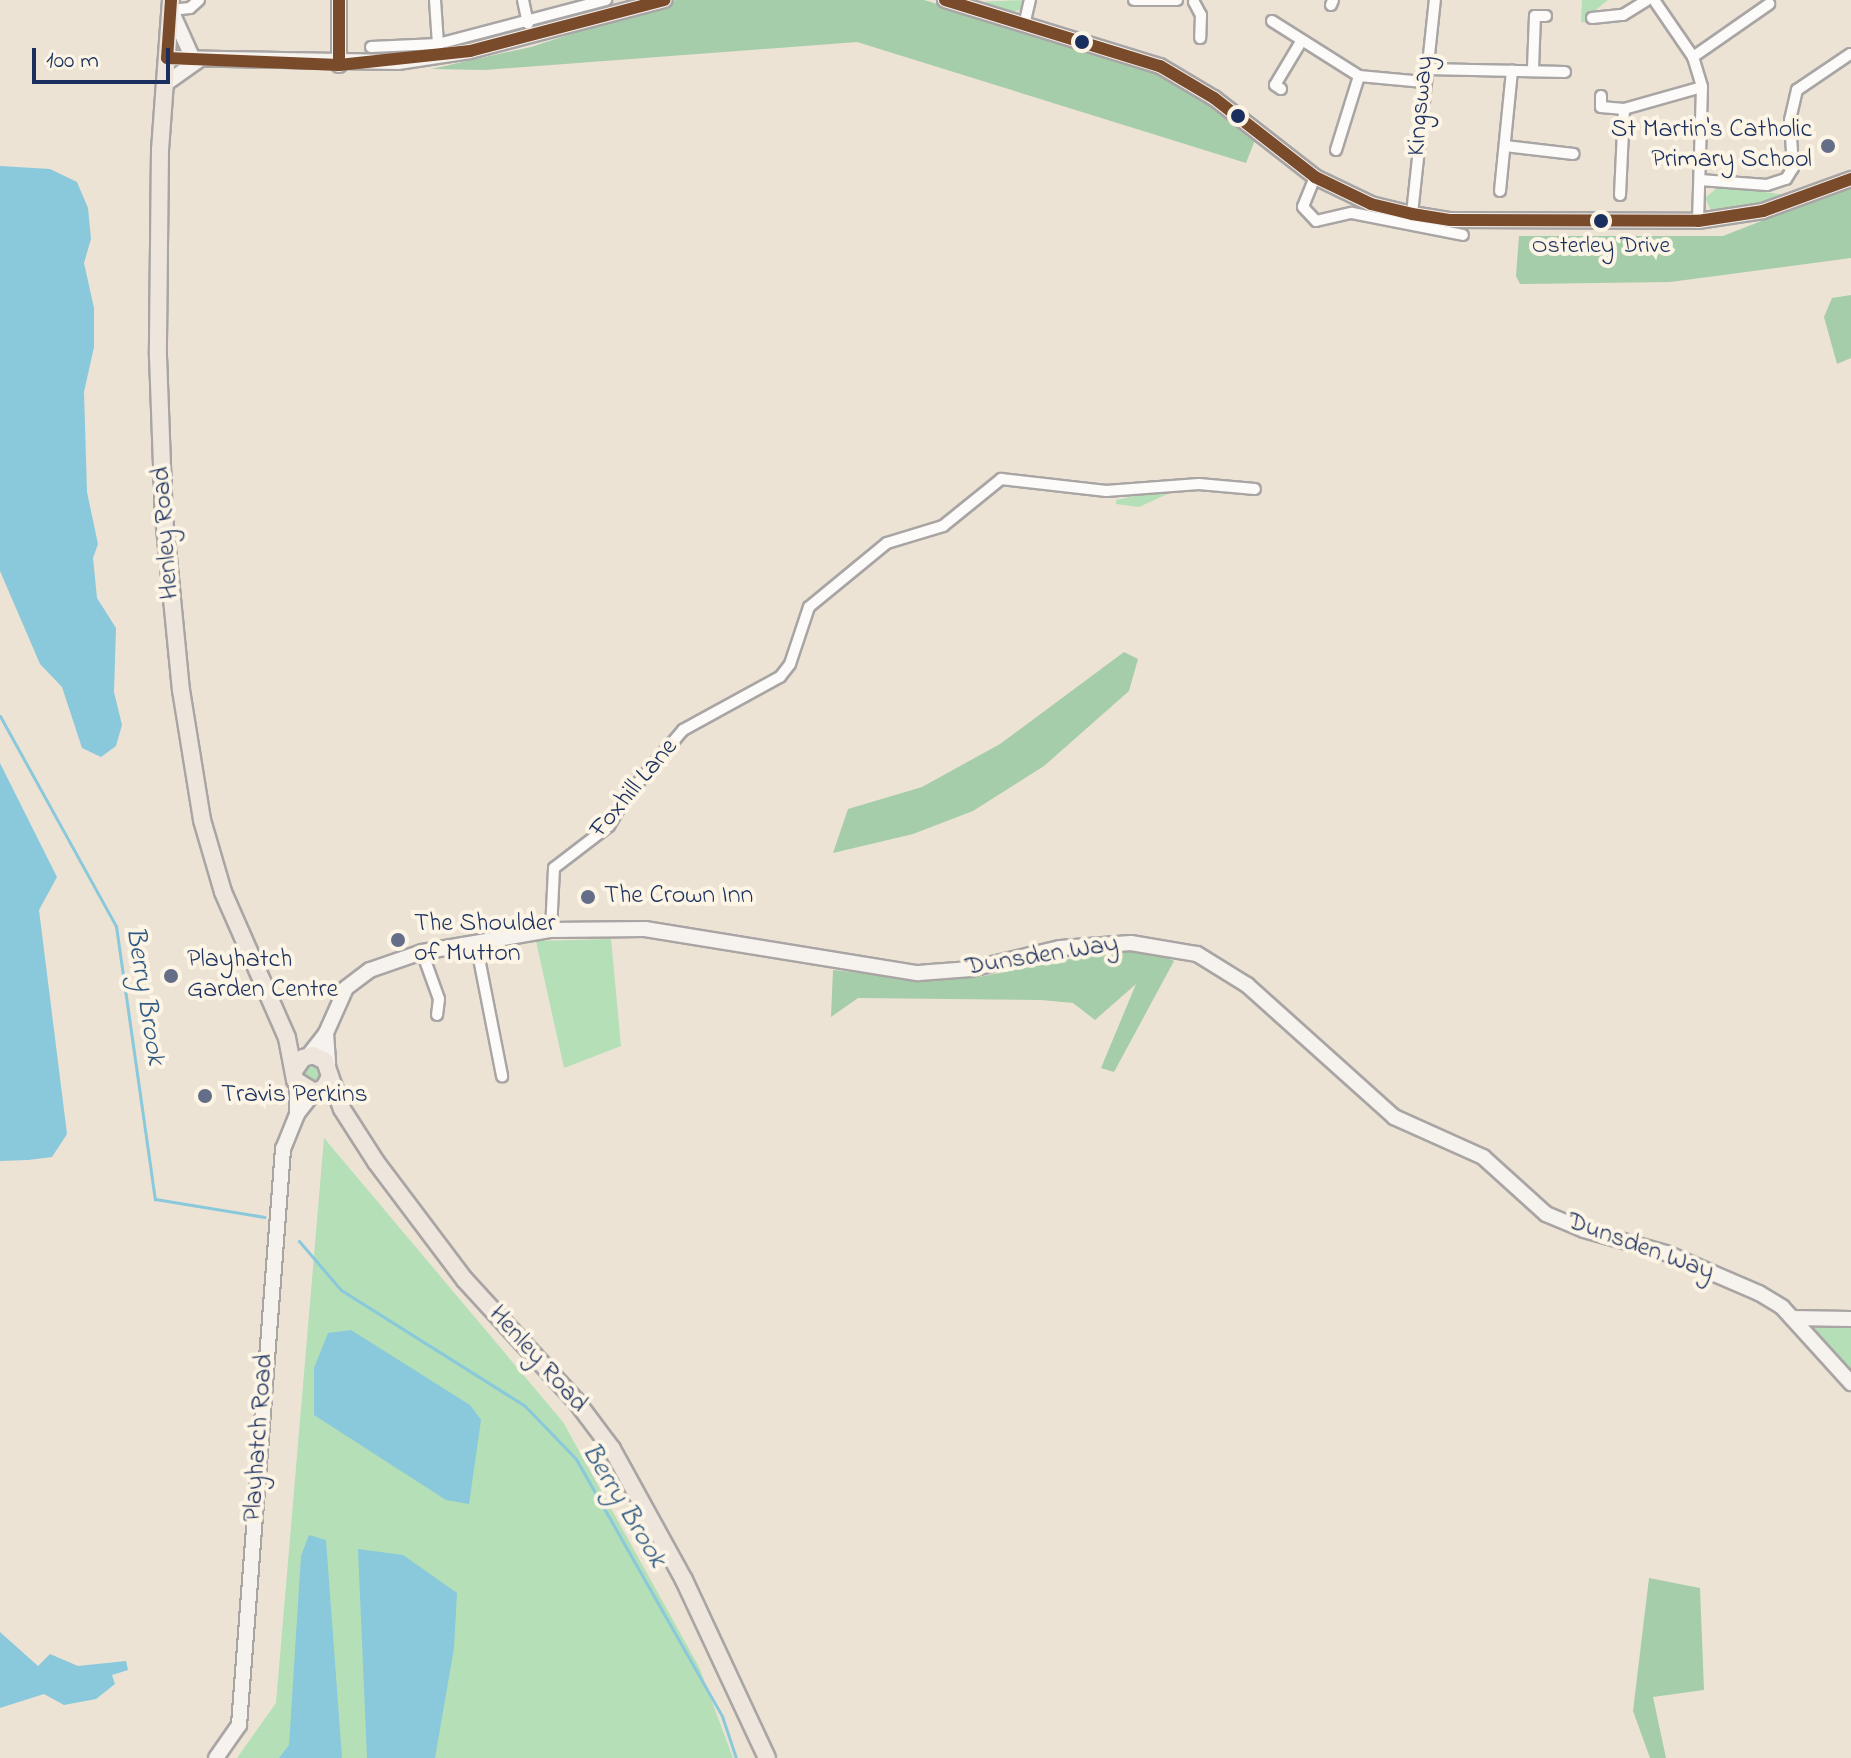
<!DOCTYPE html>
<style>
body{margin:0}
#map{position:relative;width:1851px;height:1758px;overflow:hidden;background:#ece3d5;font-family:"Indie Flower",sans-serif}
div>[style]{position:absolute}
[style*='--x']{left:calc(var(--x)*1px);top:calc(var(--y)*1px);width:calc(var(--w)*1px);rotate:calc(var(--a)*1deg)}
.green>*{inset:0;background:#b4dfb7}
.round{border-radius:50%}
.forest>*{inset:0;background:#a6cda9}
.water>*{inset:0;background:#8ac8db}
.stream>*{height:3px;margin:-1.5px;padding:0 1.5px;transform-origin:1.5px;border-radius:1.5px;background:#8ac8db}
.roads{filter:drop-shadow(2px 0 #a8a5a4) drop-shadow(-2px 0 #a8a5a4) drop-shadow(0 2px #a8a5a4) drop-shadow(0 -2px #a8a5a4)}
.street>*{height:10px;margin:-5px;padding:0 5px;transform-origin:5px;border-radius:5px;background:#fcfbf9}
.secondary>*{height:14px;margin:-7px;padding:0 7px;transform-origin:7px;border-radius:7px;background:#f6f2ee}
.primary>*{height:16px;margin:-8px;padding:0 8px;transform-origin:8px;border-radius:8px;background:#eee6dd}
.bus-1>*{height:12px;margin:-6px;padding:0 6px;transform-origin:6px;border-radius:6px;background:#7a4b2a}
.dots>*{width:22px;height:22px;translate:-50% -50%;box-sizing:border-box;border:4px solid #fcf5e5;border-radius:50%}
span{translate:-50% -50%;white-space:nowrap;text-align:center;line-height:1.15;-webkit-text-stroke:8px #fcf5e5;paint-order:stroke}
.bus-label{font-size:24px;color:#1b2f5e}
.street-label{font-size:26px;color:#1b2f5e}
.poi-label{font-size:26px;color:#1b2f5e}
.right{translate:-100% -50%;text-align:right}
.left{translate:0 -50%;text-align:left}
.water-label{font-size:28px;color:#305a84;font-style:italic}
.scale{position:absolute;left:32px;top:48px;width:138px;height:36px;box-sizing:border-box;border:4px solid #1b2f5e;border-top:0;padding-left:10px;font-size:24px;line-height:28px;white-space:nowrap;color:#1b2f5e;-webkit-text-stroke:6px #fcf5e5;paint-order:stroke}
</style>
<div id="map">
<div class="green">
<div style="clip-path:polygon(1027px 0,1021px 10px,1010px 12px,978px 2px)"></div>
<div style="clip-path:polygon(1582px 0,1608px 0,1592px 13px,1592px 23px,1581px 22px)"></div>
<div style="clip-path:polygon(1717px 188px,1740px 189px,1797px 196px,1712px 212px,1705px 198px)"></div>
<div style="clip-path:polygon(1167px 489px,1174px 491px,1139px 507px,1116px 504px,1116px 500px)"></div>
<div style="clip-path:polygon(611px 939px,621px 1046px,564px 1068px,536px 941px)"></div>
<div class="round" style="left:302px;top:1063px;width:20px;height:20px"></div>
<div style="clip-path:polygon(324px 1138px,563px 1422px,699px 1667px,733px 1758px,237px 1758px,276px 1703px)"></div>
<div style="clip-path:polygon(1851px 1326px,1851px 1374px,1809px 1328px)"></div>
</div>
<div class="forest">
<div style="clip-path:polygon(676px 0,924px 0,1154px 71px,1216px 107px,1255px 140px,1246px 163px,857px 42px,485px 70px,431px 69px,531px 47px)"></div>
<div style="clip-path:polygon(1851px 186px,1851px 258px,1670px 282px,1520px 284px,1516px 276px,1519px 236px,1723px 236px)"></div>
<div style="clip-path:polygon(1851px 295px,1851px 358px,1837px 364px,1824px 317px,1832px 298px)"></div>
<div style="clip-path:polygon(1124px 652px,1138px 659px,1129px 691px,1044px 766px,973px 811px,913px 834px,833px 853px,848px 809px,922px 787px,1000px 744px)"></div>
<div style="clip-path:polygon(1141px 945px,1174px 961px,1114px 1072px,1101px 1068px,1136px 984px,1095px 1020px,1073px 1003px,1041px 1000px,858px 998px,831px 1017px,833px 970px,925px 980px,979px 977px)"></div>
<div style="clip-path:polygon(1649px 1578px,1700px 1588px,1704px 1690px,1653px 1697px,1666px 1758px,1650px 1758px,1633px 1711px)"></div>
</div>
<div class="water">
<div style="clip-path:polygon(0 166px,50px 169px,77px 182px,88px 208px,91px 239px,84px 263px,94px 308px,94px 347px,84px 392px,87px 492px,98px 544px,93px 558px,97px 598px,116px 628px,114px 692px,122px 725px,116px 746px,101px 757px,82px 748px,62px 687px,40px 664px,0 571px)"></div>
<div style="clip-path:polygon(0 763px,57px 877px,39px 910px,67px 1134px,52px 1157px,28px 1160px,0 1161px)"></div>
<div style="clip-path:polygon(351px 1330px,470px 1405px,481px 1420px,469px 1504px,446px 1500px,314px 1415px,314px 1368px,328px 1333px)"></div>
<div style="clip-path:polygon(309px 1535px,326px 1540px,342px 1758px,279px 1758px,289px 1745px,301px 1556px)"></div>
<div style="clip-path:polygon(358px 1549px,403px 1555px,457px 1593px,454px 1648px,435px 1758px,367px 1758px)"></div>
<div style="clip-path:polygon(0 1632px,38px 1666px,50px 1654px,78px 1666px,126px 1661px,128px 1670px,112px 1675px,115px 1684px,96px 1699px,64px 1705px,44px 1694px,0 1708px)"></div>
</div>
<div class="stream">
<div style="--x:0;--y:716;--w:240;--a:61.1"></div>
<div style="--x:116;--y:926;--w:276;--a:81.9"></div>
<div style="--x:155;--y:1199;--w:111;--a:9.3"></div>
<div style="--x:299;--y:1241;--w:65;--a:49.4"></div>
<div style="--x:341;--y:1290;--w:218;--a:32.2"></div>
<div style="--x:525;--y:1406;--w:74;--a:46.1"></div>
<div style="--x:576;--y:1459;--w:296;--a:60.4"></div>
<div style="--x:722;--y:1716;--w:44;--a:71.6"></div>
</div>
<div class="roads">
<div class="street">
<div style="--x:435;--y:0;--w:44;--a:86.1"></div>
<div style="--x:523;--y:0;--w:24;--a:78"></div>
<div style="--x:1134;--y:0;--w:43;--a:0"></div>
<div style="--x:1654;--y:0;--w:69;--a:55.6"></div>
<div style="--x:1693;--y:57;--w:31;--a:73"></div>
<div style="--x:1702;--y:87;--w:134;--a:91.7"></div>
<div style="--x:1194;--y:2;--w:15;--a:62"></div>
<div style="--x:1201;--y:15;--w:23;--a:92"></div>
<div style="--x:1331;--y:5;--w:5;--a:-68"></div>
<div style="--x:171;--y:10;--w:19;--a:-6"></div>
<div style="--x:190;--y:8;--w:12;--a:-42"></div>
<div style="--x:1592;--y:18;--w:31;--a:-6"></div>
<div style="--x:1623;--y:15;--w:28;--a:-32"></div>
<div style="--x:1025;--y:21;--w:22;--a:-77"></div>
<div style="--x:1272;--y:21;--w:103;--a:32.3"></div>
<div style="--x:1359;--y:76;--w:65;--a:5.3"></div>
<div style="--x:371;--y:47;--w:67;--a:-2.6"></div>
<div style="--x:438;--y:44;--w:174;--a:-14.7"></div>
<div style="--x:1693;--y:57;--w:93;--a:-34.9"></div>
<div style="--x:1533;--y:68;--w:52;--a:-87.8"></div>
<div style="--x:1535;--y:16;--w:11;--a:0"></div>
<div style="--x:1426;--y:69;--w:139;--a:1.2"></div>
<div style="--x:1281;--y:89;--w:7;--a:-146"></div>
<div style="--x:1275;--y:85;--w:52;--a:-59"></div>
<div style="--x:1601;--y:96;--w:11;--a:90"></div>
<div style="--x:1601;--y:107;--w:23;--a:5"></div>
<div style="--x:1505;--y:146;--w:69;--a:6.6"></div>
<div style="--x:1336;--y:150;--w:77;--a:-72.7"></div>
<div style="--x:1315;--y:177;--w:32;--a:112"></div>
<div style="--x:1303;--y:207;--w:19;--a:47"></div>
<div style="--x:1316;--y:221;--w:37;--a:-13"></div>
<div style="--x:1352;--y:213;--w:113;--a:11.2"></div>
<div style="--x:1700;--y:180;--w:67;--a:4.3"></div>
<div style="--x:1767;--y:185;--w:20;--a:-18"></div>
<div style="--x:1786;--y:179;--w:13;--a:-58"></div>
<div style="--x:1793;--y:168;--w:48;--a:-93.6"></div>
<div style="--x:1790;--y:120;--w:31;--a:-77"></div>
<div style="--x:1797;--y:90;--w:64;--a:-34.2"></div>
<div style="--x:1500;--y:191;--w:121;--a:-84.3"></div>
<div style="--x:1620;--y:195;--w:86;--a:-87.3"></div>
<div style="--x:1624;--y:109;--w:81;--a:-15.8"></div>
<div style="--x:1412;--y:214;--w:215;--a:-83.9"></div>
<div style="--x:551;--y:930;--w:62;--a:-87.2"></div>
<div style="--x:554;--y:868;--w:69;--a:-37.4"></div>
<div style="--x:609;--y:826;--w:34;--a:-60"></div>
<div style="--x:626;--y:797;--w:88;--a:-49.6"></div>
<div style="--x:683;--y:730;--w:111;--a:-28.7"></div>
<div style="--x:780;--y:677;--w:16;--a:-52"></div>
<div style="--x:790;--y:664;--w:60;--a:-71.6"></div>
<div style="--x:809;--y:607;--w:101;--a:-39.4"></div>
<div style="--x:887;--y:543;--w:59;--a:-16.9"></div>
<div style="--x:943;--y:526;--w:75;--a:-39"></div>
<div style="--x:1001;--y:479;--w:106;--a:6.5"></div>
<div style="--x:1106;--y:491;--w:93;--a:-4.3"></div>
<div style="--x:1199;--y:484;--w:56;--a:5.1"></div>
<div style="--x:476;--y:943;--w:136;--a:78.9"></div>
<div style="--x:422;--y:952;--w:50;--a:70.1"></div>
<div style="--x:439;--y:999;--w:16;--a:97"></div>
</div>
<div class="secondary">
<div style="--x:339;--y:0;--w:65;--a:90"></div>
<div style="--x:945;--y:0;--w:225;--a:17.1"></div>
<div style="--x:1160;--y:66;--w:63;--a:30.7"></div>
<div style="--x:1214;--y:98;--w:128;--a:38"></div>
<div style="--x:1315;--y:177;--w:62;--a:25.7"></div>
<div style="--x:1371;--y:204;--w:42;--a:13.7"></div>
<div style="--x:1412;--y:214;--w:39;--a:9"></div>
<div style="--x:1451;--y:220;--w:247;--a:0.2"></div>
<div style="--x:1698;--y:221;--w:66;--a:-8.7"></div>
<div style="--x:1763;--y:211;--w:94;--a:-20"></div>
<div style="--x:171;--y:10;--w:54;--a:65.8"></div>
<div style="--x:167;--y:58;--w:231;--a:1"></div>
<div style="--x:398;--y:62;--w:73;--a:-8.7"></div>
<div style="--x:470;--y:51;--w:201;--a:-14.7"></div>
<div style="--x:165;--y:84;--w:42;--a:-35.2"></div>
<div style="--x:326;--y:1033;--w:31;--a:86"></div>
<div style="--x:309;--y:1055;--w:28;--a:-52"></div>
<div style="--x:326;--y:1033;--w:49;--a:-66"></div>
<div style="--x:346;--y:988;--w:30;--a:-37"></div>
<div style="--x:370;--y:970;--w:55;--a:-19.1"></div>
<div style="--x:422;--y:952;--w:131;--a:-9.7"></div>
<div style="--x:551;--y:930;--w:94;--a:-0.6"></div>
<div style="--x:645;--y:929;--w:277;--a:9.2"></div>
<div style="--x:918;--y:973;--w:53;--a:-4.3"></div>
<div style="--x:971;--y:969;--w:91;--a:-13.3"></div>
<div style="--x:1060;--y:948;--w:71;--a:-4"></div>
<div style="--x:1131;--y:943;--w:67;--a:9.5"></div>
<div style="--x:1197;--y:954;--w:59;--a:31.8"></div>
<div style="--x:1247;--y:985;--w:198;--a:41.9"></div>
<div style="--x:1394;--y:1117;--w:98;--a:24.2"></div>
<div style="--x:1483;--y:1157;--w:85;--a:42.1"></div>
<div style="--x:1546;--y:1214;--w:41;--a:22.8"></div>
<div style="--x:1584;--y:1230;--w:85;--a:15.7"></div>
<div style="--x:1666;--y:1253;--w:101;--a:23.3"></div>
<div style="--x:1759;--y:1293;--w:27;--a:31"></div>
<div style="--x:1782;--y:1307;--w:103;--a:47.8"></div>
<div style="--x:297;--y:1084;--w:30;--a:90"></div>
<div style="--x:1792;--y:1318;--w:59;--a:1"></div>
<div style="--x:216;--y:1758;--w:40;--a:-55.1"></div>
<div style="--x:239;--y:1725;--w:578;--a:-85.63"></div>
<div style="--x:283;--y:1149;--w:38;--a:-68"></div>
<div style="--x:297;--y:1114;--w:28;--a:-52"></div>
</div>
<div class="primary">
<div style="--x:171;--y:0;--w:150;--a:94.2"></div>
<div style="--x:160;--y:150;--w:206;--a:90.6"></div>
<div style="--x:158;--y:356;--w:161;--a:87.9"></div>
<div style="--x:164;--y:517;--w:174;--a:84.4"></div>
<div style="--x:181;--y:690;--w:132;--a:80.8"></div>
<div style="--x:202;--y:820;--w:75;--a:73.7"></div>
<div style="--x:223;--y:892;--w:159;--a:66.3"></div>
<div style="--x:287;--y:1038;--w:43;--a:79.2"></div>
<div style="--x:295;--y:1080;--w:22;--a:32"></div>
<div style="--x:314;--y:1092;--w:11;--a:-22"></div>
<div style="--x:324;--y:1088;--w:13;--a:-63"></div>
<div style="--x:330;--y:1076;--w:16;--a:-108"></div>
<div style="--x:325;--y:1061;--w:13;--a:-153"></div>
<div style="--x:313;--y:1055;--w:10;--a:163"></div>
<div style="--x:303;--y:1058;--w:16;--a:125"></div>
<div style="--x:330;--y:1076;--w:35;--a:70"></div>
<div style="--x:342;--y:1109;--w:63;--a:57.3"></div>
<div style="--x:376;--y:1162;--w:148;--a:53"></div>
<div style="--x:465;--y:1280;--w:164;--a:47.5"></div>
<div style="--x:576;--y:1401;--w:60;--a:53.1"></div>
<div style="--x:612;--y:1449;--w:149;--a:61.2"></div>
<div style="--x:684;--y:1580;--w:196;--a:65"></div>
</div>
</div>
<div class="bus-1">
<div style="--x:171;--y:0;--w:58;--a:93.9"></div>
<div style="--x:167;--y:58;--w:172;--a:2.3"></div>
<div style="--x:339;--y:65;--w:132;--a:-6.1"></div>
<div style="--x:470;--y:51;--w:201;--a:-14.7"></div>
<div style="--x:339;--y:0;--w:65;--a:90"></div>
<div style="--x:945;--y:0;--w:225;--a:17.1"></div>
<div style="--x:1160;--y:66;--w:63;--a:30.7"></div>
<div style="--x:1214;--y:98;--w:128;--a:38"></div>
<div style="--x:1315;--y:177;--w:62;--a:25.7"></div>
<div style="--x:1371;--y:204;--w:42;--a:13.7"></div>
<div style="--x:1412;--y:214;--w:39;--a:9"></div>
<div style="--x:1451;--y:220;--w:247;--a:0.2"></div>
<div style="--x:1698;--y:221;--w:66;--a:-8.7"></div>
<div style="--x:1763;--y:211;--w:94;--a:-20"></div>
</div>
<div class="dots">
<div style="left:1082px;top:42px;background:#1b2f5e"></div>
<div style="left:1238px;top:116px;background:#1b2f5e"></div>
<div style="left:1828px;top:146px;background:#646e88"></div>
<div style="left:1601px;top:221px;background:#1b2f5e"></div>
<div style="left:588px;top:897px;background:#646e88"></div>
<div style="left:398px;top:940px;background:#646e88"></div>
<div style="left:171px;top:976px;background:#646e88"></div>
<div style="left:205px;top:1096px;background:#646e88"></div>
</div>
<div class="bus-label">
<span style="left:1601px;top:247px">Osterley Drive</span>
</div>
<div class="street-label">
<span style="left:1422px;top:106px;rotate:-85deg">Kingsway</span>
<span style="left:167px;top:533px;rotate:-94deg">Henley Road</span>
<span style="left:635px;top:789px;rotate:-50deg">Foxhill Lane</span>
<span style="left:1042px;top:957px;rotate:-9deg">Dunsden Way</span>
<span style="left:1640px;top:1248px;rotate:20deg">Dunsden Way</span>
<span style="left:537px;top:1360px;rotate:48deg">Henley Road</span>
<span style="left:260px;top:1438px;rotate:-86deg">Playhatch Road</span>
</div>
<div class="poi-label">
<span class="right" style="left:1812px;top:146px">St Martin's Catholic<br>Primary School</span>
<span class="left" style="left:604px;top:897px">The Crown Inn</span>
<span class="left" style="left:414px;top:940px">The Shoulder<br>of Mutton</span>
<span class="left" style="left:187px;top:976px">Playhatch<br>Garden Centre</span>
<span class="left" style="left:221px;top:1096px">Travis Perkins</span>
</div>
<div class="water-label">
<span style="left:144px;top:996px;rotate:81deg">Berry Brook</span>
<span style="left:623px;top:1506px;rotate:59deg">Berry Brook</span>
</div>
<div class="scale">100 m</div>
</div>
